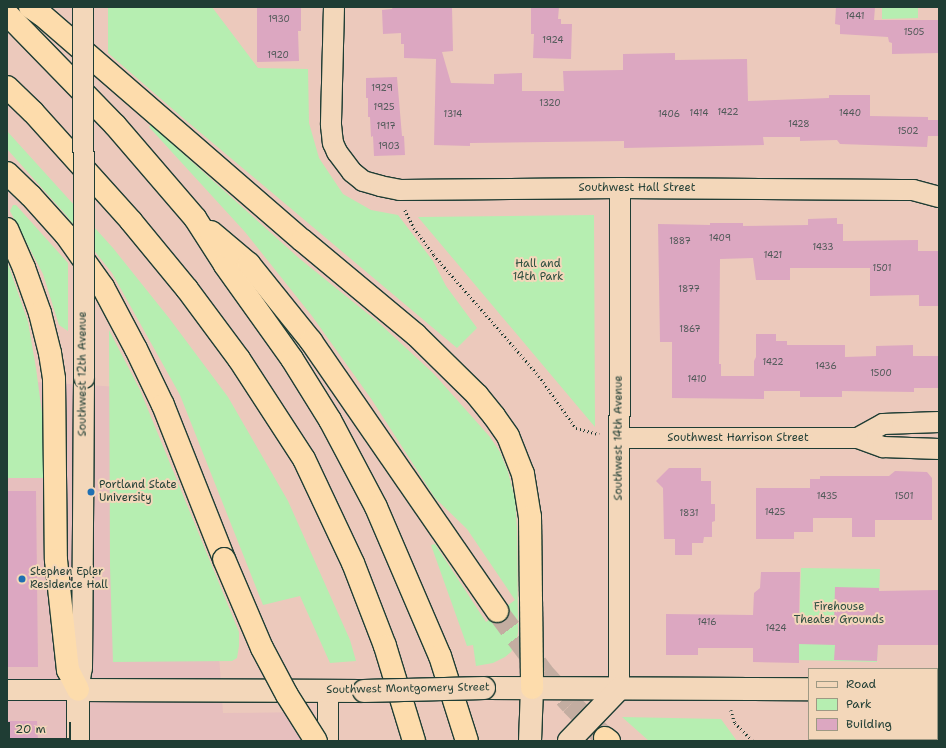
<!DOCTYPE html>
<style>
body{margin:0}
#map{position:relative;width:946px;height:748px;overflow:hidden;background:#ecc9bc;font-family:"Shantell Sans",sans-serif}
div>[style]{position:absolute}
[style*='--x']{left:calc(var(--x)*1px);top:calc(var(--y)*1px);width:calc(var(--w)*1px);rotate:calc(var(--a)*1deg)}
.built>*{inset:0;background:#e7bfbe}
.green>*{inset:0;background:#b6eeb1}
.building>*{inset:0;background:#dca7c1}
.highway-tunnel>*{height:22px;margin-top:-11px;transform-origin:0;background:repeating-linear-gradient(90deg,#c3ada1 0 22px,transparent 0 33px)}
.path>*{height:2.5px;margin-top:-1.25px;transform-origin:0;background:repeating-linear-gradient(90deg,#1f3d34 0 1px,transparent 0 4px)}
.roads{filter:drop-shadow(1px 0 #1f3d34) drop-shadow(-1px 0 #1f3d34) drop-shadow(0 1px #1f3d34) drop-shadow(0 -1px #1f3d34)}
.street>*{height:20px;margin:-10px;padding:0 10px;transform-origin:10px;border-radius:10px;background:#f3d7ba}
.secondary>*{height:22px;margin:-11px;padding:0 11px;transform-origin:11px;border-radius:11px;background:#f3d7ba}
.highway>*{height:22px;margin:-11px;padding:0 11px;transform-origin:11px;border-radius:11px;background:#fddcac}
.bridges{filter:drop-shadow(1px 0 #1f3d34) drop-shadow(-1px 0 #1f3d34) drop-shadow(0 1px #1f3d34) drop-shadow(0 -1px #1f3d34)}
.street-bridge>*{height:20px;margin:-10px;padding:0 10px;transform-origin:10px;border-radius:10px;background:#f3d7ba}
.secondary-bridge>*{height:22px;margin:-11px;padding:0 11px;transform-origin:11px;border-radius:11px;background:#f3d7ba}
.highway-bridge>*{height:22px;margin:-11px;padding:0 11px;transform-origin:11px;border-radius:11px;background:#fddcac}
.dots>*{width:11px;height:11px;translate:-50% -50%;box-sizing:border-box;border:2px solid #f3d7ba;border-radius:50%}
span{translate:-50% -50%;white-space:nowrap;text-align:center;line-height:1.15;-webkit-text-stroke:4px #f3d7ba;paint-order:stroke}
.number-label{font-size:9px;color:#4e5857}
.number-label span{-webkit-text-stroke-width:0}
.street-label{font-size:11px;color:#1f3d34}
.park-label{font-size:11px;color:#2e4f40}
.poi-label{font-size:11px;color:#1f3d34}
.left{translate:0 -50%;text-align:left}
.frame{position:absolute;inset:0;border:8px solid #1f3d34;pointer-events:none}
.legend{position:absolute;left:808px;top:668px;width:130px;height:72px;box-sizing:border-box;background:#f3d7ba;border:1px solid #9e9984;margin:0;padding:5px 7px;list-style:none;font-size:12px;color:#1f3d34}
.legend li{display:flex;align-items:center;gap:8px;height:20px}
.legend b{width:20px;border:1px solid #9e9984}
.scale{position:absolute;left:8px;top:722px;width:63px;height:18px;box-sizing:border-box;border:2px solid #1f3d34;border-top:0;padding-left:5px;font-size:12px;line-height:14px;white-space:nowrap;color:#1f3d34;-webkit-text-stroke:3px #f3d7ba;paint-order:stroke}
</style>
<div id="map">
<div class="built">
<div style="clip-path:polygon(7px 300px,35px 382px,137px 388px,215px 597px,223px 713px,313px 712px,313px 741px,7px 741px)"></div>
</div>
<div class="green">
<div style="clip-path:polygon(108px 7px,212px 7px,258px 68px,308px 69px,309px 123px,319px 158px,343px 194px,371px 210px,398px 215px,433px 261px,446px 286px,477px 328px,457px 348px,183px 118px,108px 53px)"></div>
<div style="clip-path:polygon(882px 7px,918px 7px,918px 18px,882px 19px)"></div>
<div style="clip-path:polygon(151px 125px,300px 259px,378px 322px,434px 374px,490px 437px,500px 452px,508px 472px,515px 499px,517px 528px,518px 632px,516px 644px,511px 652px,505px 657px,493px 663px,476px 666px,473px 645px,467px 646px,431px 545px,435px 544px,486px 622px,515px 600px,467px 529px,435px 498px,372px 400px,312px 316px,245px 232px,149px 127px)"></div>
<div style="clip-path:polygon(7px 131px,113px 248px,169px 318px,228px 397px,288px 501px,350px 640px,356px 661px,330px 663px,300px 596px,263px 605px,180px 395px,112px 273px,66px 215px,7px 149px)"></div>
<div style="clip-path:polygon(13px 205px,16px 205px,68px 263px,68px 331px,59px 325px,43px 274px,10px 211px)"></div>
<div style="clip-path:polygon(594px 215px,595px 427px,418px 217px)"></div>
<div style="clip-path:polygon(7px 261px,28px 322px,36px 368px,43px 421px,45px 478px,8px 478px)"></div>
<div style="clip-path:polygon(109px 330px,140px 390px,239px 632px,239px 646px,237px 658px,232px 661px,113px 662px,110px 567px)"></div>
<div style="clip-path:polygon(801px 568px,880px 569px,877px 662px,798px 660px)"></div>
<div style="clip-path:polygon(622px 717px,721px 719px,737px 741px,649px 741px)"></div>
</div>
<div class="building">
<div style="clip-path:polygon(257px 7px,301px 7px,301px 31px,298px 31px,299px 61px,257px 62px)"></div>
<div style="clip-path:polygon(393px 7px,452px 7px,453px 51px,442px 52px,451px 83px,494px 84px,494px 74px,522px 73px,522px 91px,564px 91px,563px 71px,623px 70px,623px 54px,675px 53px,675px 60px,747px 59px,748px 101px,829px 98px,829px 95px,870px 95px,870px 116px,928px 117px,928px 120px,939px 120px,939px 136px,928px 136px,927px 147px,840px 144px,837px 140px,800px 141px,800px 137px,763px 137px,764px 145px,624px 148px,624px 141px,470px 143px,470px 146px,434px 145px,436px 59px,404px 58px,404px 44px,401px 44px,401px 33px,383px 34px,382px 10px,392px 9px)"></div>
<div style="clip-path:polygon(531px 7px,559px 7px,558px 19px,561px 19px,561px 24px,572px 24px,571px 59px,533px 58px,534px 34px,531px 34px)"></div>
<div style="clip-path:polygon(836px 7px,875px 7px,874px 20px,939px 20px,939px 53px,892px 54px,892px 43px,889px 42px,888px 37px,840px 34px,840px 25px,835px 24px)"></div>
<div style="clip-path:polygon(397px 77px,402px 136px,404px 136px,405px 155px,374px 156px,373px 136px,371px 137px,370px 117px,368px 117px,368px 98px,366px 98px,366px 78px)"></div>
<div style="clip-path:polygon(837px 218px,837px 224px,843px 224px,843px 241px,918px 240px,918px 251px,939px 251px,939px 306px,919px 306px,919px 295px,870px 296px,870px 268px,790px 268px,790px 280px,756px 280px,753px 258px,720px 259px,719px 364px,721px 364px,721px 376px,754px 376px,754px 361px,756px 357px,756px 334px,776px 334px,776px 341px,787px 341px,787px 345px,845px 345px,845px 357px,876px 356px,876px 346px,913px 345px,913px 356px,939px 356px,939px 388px,914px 388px,914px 392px,842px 391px,842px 397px,800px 397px,800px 391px,764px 391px,764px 399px,672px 398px,672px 342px,660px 342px,658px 224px,710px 225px,710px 223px,743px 223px,743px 226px,808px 225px,808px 219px)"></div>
<div style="clip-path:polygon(669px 468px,701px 468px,701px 481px,711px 481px,711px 504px,715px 504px,715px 521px,712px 522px,712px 537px,704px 537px,703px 543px,692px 543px,692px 555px,675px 555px,675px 539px,664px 539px,663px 488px,656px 481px)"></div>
<div style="clip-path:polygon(895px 471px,927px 472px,932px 478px,932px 520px,875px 520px,875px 537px,852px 537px,852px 518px,813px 518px,813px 532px,794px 532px,794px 539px,756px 539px,756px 488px,810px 488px,810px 479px,820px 479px,820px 476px,889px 476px)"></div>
<div style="clip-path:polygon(7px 491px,36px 491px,38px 667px,7px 667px)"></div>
<div style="clip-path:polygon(761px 572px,800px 572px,799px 624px,834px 624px,835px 587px,879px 588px,879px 591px,939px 590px,939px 645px,878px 645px,877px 661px,834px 660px,835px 645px,799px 644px,799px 663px,753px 662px,753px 648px,698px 648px,698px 655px,666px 655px,666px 614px,753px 615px,754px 593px,760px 588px)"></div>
<div style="clip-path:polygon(7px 721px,37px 721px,38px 741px,7px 741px)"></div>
</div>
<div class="highway-tunnel">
<div style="--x:497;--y:611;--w:77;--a:53.4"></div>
<div style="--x:543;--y:673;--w:42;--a:47.9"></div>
<div style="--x:571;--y:704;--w:48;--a:45"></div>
</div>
<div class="path">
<div style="--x:405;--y:210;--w:20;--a:63"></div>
<div style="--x:414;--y:228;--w:34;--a:53"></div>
<div style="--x:434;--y:255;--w:160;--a:49"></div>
<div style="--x:539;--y:376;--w:64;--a:54.6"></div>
<div style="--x:576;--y:428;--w:24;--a:15"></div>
<div style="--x:731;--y:710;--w:14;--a:73"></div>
<div style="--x:735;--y:723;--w:25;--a:45"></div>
</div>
<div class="roads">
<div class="street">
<div style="--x:334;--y:7;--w:118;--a:91.5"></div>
<div style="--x:331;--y:125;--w:18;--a:84"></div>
<div style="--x:333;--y:143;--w:10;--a:66"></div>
<div style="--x:337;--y:152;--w:25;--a:53"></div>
<div style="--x:352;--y:172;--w:14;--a:39"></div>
<div style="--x:363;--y:181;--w:18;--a:16"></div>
<div style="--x:380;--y:186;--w:20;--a:11"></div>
<div style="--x:400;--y:190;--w:220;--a:-0.5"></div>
<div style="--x:620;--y:188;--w:293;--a:0.4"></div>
<div style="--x:913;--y:190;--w:27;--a:15"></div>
<div style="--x:939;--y:422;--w:56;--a:178"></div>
<div style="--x:883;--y:424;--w:29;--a:151"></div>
<div style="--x:858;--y:438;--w:27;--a:20"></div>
<div style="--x:883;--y:447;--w:56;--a:2"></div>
<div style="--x:619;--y:438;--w:239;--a:0"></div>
<div style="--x:619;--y:689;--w:501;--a:-89.89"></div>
<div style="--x:7;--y:690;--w:71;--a:0"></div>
<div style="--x:78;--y:690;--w:22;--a:-80"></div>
<div style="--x:82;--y:668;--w:290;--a:-89.6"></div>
<div style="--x:328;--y:690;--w:51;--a:90"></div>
</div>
<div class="secondary">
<div style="--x:484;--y:688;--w:325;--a:0.2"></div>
<div style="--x:937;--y:689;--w:2;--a:0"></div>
<div style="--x:78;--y:741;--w:51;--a:-90"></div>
<div style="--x:78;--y:690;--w:286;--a:0.2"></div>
<div style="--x:530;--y:741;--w:53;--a:-87.8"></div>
<div style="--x:569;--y:741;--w:72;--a:-46.1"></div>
</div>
<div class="highway">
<div style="--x:30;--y:7;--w:14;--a:34"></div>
<div style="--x:42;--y:15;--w:344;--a:40.9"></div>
<div style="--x:302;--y:240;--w:148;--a:39.8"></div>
<div style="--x:416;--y:335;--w:86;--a:44.5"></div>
<div style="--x:477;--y:395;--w:27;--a:51"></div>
<div style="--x:494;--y:416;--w:24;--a:55"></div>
<div style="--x:508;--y:436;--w:41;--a:68.5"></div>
<div style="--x:523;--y:474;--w:44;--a:80.8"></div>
<div style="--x:530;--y:517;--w:171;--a:89.3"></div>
<div style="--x:7;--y:14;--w:155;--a:45.8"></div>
<div style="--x:115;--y:125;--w:123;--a:49.3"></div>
<div style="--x:195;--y:218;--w:56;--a:57.4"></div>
<div style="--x:225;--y:265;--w:115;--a:54.5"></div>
<div style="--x:292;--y:359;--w:72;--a:58.1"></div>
<div style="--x:330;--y:420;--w:98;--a:62.1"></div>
<div style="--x:376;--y:507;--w:162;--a:66.8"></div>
<div style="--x:440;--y:656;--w:89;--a:72.4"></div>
<div style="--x:7;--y:87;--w:36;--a:44"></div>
<div style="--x:33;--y:112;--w:147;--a:48"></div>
<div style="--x:131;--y:221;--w:88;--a:50.5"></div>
<div style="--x:187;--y:289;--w:87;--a:53.4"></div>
<div style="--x:239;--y:359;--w:119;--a:57"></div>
<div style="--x:304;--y:459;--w:115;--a:64.8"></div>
<div style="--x:353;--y:563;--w:89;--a:68.9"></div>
<div style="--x:385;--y:646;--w:99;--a:73"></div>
<div style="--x:7;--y:173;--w:33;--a:44"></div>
<div style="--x:31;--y:196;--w:52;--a:48.1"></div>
<div style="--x:66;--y:235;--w:64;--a:54.6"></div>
<div style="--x:103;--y:287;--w:70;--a:62"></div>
<div style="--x:136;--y:349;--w:62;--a:64.3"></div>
<div style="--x:163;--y:405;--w:166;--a:68.4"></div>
<div style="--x:7;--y:229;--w:43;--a:66.4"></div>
<div style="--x:24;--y:268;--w:48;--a:70.4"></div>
<div style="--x:40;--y:313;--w:41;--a:76"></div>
<div style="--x:50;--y:353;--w:26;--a:81"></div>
<div style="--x:54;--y:379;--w:181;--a:89.4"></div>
<div style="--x:56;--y:560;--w:111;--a:83.8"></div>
<div style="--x:68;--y:670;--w:22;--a:63"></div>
<div style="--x:211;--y:232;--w:50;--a:40.1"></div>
<div style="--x:249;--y:264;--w:99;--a:51.2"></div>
<div style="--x:311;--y:341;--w:328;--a:55.4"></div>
<div style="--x:605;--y:738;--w:5;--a:37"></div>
</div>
</div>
<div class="bridges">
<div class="street-bridge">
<div style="--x:83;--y:7;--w:371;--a:89.8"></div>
</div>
<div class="secondary-bridge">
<div style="--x:364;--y:691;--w:120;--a:-1.4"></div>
</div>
<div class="highway-bridge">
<div style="--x:224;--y:559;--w:97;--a:66.9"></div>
<div style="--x:262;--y:648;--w:53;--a:62"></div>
<div style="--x:287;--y:695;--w:54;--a:57.8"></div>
</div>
</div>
<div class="dots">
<div style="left:91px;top:492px;background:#1f6fb2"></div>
<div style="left:22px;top:579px;background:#1f6fb2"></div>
</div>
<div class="number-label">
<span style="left:855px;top:16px">1441</span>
<span style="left:279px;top:19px">1930</span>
<span style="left:914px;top:32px">1505</span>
<span style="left:553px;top:40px">1924</span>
<span style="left:278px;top:55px">1920</span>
<span style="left:382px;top:88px">1929</span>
<span style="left:550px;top:103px">1320</span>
<span style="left:384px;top:107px">1925</span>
<span style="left:728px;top:112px">1422</span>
<span style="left:699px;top:113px">1414</span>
<span style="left:850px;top:113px">1440</span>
<span style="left:453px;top:114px">1314</span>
<span style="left:669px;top:114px">1406</span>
<span style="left:799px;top:124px">1428</span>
<span style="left:386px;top:126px">1917</span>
<span style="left:908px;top:131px">1502</span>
<span style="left:389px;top:146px">1903</span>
<span style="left:720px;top:238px">1409</span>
<span style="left:680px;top:241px">1887</span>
<span style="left:823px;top:247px">1433</span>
<span style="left:773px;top:255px">1421</span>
<span style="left:882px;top:268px">1501</span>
<span style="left:689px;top:289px">1877</span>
<span style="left:690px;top:329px">1867</span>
<span style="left:773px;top:362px">1422</span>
<span style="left:826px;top:366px">1436</span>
<span style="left:881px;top:373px">1500</span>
<span style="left:697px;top:379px">1410</span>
<span style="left:827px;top:496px">1435</span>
<span style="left:904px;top:496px">1501</span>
<span style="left:775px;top:512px">1425</span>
<span style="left:689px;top:513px">1831</span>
<span style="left:707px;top:622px">1416</span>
<span style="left:776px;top:628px">1424</span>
</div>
<div class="street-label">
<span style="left:637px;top:188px">Southwest Hall Street</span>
<span style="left:83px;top:374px;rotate:-90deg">Southwest 12th Avenue</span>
<span style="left:619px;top:438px;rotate:-90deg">Southwest 14th Avenue</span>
<span style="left:738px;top:438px">Southwest Harrison Street</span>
<span style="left:408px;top:689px;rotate:-1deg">Southwest Montgomery Street</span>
</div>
<div class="park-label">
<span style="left:538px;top:271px">Hall and<br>14th Park</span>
<span style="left:839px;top:614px">Firehouse<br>Theater Grounds</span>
</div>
<div class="poi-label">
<span class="left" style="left:99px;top:492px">Portland State<br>University</span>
<span class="left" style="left:30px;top:579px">Stephen Epler<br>Residence Hall</span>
</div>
<div class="frame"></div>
<ul class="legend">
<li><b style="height:5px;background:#f3d7ba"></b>Road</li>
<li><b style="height:11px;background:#b6eeb1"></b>Park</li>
<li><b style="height:11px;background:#dca7c1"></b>Building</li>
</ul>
<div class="scale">20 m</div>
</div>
